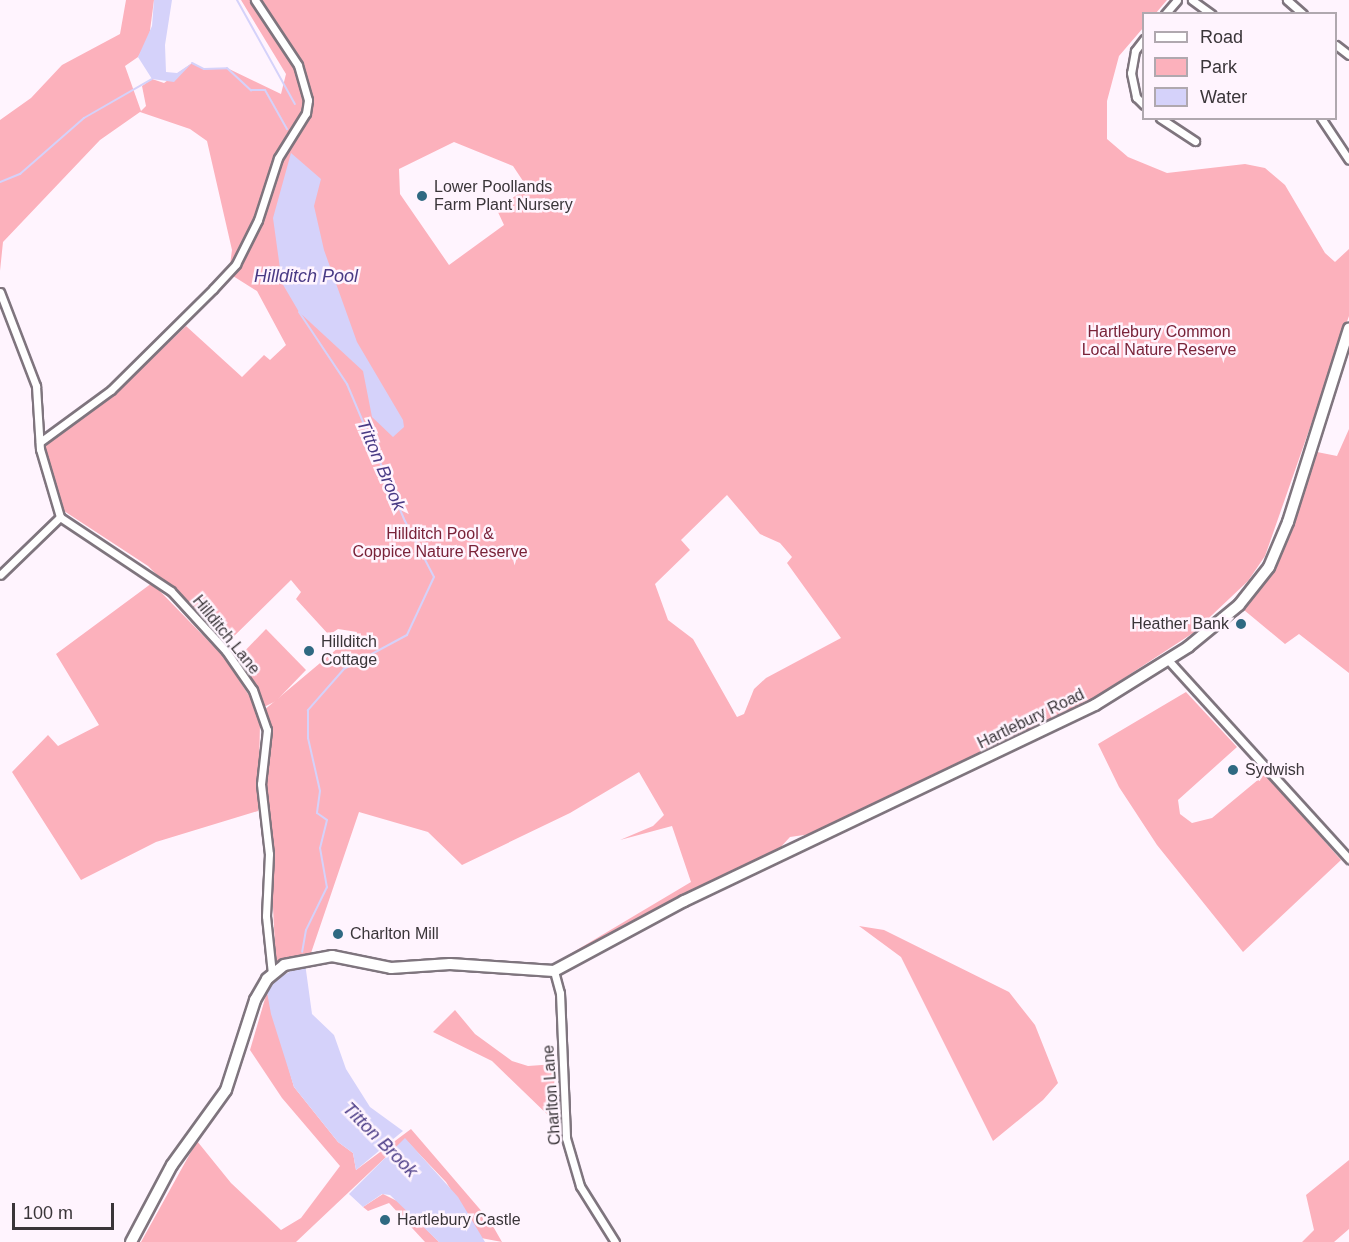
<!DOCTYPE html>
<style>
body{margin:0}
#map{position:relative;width:1349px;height:1242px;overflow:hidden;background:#fff4fe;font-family:Arial,sans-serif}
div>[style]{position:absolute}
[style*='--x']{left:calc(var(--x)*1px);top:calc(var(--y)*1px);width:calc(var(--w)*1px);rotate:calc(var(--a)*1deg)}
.green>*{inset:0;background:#fcb1bc}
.water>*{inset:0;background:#d5d2fa}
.stream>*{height:2px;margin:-1px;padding:0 1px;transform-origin:1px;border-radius:1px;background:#d5d2fa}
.roads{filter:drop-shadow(2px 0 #7f757e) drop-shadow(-2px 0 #7f757e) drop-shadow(0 2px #7f757e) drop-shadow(0 -2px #7f757e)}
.street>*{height:7px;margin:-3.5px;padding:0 3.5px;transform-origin:3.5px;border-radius:3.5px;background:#fff}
.secondary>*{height:10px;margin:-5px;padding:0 5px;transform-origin:5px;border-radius:5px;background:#fff}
.dots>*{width:16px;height:16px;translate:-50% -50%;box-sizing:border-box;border:3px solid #fff4fe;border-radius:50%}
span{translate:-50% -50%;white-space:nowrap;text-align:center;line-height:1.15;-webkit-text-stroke:5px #fff4fe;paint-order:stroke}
.poi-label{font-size:16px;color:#3a3539}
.left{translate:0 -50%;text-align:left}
.right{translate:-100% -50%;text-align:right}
.park-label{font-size:16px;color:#792238}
.street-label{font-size:16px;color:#3a3539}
.water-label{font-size:18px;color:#493a85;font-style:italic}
.legend{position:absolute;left:1142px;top:12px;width:195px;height:108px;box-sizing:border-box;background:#fff4fe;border:2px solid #b0a8af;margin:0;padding:8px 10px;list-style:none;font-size:18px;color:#3a3539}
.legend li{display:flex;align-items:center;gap:12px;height:30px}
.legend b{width:30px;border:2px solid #b0a8af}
.scale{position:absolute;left:12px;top:1203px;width:102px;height:27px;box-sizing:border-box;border:3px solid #3a3539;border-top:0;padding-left:8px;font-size:18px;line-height:21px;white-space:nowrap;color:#3a3539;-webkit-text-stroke:4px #fff4fe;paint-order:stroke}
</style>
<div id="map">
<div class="green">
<div style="clip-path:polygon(evenodd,126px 0,154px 0,149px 38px,138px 57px,125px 66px,141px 111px,146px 106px,142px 86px,152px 79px,164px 83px,192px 63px,204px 69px,227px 68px,281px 94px,286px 74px,241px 0,1167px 0,1156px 13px,1144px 14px,1143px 28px,1119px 56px,1107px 101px,1107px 139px,1128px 157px,1167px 173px,1245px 164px,1265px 168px,1285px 185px,1325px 253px,1335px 262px,1349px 249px,1349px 316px,1265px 556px,1248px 581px,1193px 633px,1089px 701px,818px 833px,790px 837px,778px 850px,560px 960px,691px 882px,672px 826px,620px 840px,653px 826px,664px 815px,639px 772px,570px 813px,462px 865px,428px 832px,359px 812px,311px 953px,276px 966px,263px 711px,357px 632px,338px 629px,329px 635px,296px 599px,301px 592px,291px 580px,226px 644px,148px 566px,61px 509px,44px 453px,48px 440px,112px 397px,186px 326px,242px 377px,264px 355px,270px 360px,286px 345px,257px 291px,233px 276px,257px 231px,254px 218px,230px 265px,232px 250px,207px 141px,190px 129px,140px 112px,100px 140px,3px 242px,0 271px,0 120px,31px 98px,62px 65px,120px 34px,126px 0,454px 142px,513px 166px,527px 187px,497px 210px,504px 225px,449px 265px,400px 194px,399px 169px,454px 142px,126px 0,727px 495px,760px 534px,780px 543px,792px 557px,787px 563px,841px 638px,766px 678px,754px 689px,744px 714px,737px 717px,693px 639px,668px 620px,655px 584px,690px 550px,681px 540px,727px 495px)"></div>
<div style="clip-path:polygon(1349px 429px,1349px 673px,1299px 634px,1285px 644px,1244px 610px,1278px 561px,1312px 451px,1337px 456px)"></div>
<div style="clip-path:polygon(152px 583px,223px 656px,252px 700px,260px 724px,258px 811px,156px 842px,81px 880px,12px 772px,48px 735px,58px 746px,99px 725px,56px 654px)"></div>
<div style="clip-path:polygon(266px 629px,306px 670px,276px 701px,262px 708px,239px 657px)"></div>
<div style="clip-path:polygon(1186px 692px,1237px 747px,1178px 800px,1180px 814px,1192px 823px,1212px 818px,1265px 774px,1341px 860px,1243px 952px,1157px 845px,1119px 787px,1098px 744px)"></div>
<div style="clip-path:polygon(859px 926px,884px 930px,1009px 992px,1035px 1025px,1058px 1083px,1043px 1100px,993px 1141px,901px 957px)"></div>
<div style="clip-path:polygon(267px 992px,294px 1087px,338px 1142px,353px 1153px,356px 1170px,411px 1129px,490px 1221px,502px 1242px,481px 1238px,446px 1182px,405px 1139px,296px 1242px,141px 1242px,197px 1141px,231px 1183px,281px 1230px,301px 1218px,340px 1166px,282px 1098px,250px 1050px)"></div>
<div style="clip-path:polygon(455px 1010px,475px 1034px,512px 1061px,528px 1066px,556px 1064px,551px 1118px,492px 1061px,433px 1032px)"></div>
<div style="clip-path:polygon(1349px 1160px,1349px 1229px,1334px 1242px,1302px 1242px,1314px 1230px,1306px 1195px)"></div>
<div style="clip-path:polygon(383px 1194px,399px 1202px,439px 1242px,425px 1242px,389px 1203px,368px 1211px,363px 1207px)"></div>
</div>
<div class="water">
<div style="clip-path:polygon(154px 0,172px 0,165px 45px,166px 72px,177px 73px,192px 63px,174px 82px,152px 79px,138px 57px,152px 26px)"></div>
<div style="clip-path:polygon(291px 153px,321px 179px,314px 206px,324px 250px,357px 342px,403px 420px,404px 427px,393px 437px,372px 417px,363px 371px,299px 312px,282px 283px,273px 218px)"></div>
<div style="clip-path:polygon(305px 963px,312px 1014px,334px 1035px,346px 1069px,370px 1107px,403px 1131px,356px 1170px,353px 1153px,338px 1142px,294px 1087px,271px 1014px,267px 992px,277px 979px)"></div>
<div style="clip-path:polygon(405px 1138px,458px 1197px,485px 1242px,439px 1242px,390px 1195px,382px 1194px,363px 1207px,349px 1194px)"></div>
</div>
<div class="stream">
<div style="--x:237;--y:0;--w:119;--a:60.9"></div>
<div style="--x:192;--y:63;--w:13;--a:27"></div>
<div style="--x:204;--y:69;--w:23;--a:-2"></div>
<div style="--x:227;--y:68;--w:33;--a:43"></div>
<div style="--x:251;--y:90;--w:14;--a:0"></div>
<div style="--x:265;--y:90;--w:45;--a:60.6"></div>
<div style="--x:0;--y:182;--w:22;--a:-22"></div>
<div style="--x:20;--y:174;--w:85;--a:-41.2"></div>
<div style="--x:84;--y:118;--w:78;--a:-29.8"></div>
<div style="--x:299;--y:312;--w:87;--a:56.3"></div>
<div style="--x:347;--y:384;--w:149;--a:67.1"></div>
<div style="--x:405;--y:521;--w:63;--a:62.6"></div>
<div style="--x:434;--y:577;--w:64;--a:115"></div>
<div style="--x:407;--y:635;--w:72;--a:151.6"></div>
<div style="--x:344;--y:669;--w:55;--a:131.3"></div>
<div style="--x:308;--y:710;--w:28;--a:90"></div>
<div style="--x:308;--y:738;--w:54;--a:77.2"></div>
<div style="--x:320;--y:791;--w:22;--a:98"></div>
<div style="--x:317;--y:813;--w:12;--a:35"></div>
<div style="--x:327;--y:820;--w:29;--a:104"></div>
<div style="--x:320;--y:848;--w:40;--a:80"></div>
<div style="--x:327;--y:887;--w:48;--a:116"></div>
<div style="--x:306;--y:930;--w:22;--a:100"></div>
</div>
<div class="roads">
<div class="street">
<div style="--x:1192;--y:0;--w:24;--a:36"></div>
<div style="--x:1287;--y:0;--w:21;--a:41"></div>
<div style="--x:1165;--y:14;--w:18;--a:-49"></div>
<div style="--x:1144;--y:39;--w:15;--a:127"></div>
<div style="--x:1135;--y:51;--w:22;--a:100"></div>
<div style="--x:1131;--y:73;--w:25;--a:78"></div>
<div style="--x:1136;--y:97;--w:11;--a:45"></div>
<div style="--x:1336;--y:45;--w:16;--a:38"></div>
<div style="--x:1160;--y:118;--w:42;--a:33.3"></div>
<div style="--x:1321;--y:118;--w:50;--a:56.3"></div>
<div style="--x:0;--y:292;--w:101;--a:69"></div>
<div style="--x:36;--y:386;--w:63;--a:86.4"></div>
<div style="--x:40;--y:449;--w:71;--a:73.6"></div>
<div style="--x:60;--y:517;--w:83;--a:136"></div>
<div style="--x:40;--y:442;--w:88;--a:-36.2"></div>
<div style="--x:111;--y:390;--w:144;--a:-44.7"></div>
<div style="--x:213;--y:289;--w:34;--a:-47"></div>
<div style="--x:236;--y:264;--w:49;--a:-63.4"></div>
<div style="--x:258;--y:220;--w:65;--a:-72.1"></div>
<div style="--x:278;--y:158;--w:53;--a:-58.1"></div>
<div style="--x:306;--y:113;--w:13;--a:-81"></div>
<div style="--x:308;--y:100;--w:36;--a:-106"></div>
<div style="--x:298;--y:65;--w:78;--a:-123.5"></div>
<div style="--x:60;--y:517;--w:133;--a:33.7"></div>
<div style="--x:171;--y:591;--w:81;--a:47.5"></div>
<div style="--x:226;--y:651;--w:47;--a:55.3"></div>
<div style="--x:253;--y:690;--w:42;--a:70.7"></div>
<div style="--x:267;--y:730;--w:54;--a:96.3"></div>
<div style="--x:261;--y:784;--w:70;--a:83.5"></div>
<div style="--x:269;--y:854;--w:62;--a:92.8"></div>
<div style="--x:266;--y:916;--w:58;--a:84.1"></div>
<div style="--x:1169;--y:661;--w:268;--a:47.7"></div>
<div style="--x:554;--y:971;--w:23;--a:75"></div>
<div style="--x:560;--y:993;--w:145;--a:87.6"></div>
<div style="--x:566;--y:1138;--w:50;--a:73.7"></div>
<div style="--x:580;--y:1186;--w:66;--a:58"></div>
</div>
<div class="secondary">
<div style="--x:131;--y:1242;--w:87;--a:-62"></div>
<div style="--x:172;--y:1165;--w:92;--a:-54.2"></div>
<div style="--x:226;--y:1090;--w:95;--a:-72.1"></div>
<div style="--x:255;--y:1000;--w:24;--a:-60"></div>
<div style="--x:267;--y:979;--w:22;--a:-39"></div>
<div style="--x:284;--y:965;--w:49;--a:-10.6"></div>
<div style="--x:332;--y:956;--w:60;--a:11.5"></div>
<div style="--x:391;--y:968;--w:59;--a:-3.9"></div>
<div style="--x:450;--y:964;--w:104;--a:3.9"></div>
<div style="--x:554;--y:971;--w:148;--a:-28.3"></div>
<div style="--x:684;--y:901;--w:455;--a:-25.5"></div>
<div style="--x:1095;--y:705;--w:110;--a:-31.9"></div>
<div style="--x:1188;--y:647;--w:66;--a:-39.5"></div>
<div style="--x:1239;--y:605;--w:48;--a:-51.7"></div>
<div style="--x:1269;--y:567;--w:49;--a:-67.1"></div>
<div style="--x:1288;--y:522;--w:203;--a:-72.5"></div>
</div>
</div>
<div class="dots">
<div style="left:422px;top:196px;background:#2f6982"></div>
<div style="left:1241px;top:624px;background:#2f6982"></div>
<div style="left:309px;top:651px;background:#2f6982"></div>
<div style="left:1233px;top:770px;background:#2f6982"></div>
<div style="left:338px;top:934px;background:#2f6982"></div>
<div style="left:385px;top:1220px;background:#2f6982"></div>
</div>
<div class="poi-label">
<span class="left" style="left:434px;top:196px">Lower Poollands<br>Farm Plant Nursery</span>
<span class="right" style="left:1229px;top:624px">Heather Bank</span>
<span class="left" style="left:321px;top:651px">Hillditch<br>Cottage</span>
<span class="left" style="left:1245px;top:770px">Sydwish</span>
<span class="left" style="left:350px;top:934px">Charlton Mill</span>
<span class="left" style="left:397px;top:1220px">Hartlebury Castle</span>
</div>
<div class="park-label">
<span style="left:1159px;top:341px">Hartlebury Common<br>Local Nature Reserve</span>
<span style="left:440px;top:543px">Hillditch Pool &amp;<br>Coppice Nature Reserve</span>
</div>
<div class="street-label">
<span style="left:226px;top:635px;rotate:51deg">Hillditch Lane</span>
<span style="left:1031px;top:719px;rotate:-26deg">Hartlebury Road</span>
<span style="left:552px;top:1095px;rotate:-94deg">Charlton Lane</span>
</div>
<div class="water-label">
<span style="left:306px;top:276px">Hillditch Pool</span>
<span style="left:381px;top:465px;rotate:67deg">Titton Brook</span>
<span style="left:380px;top:1140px;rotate:45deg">Titton Brook</span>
</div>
<ul class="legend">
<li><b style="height:8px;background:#fff"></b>Road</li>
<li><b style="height:16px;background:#fcb1bc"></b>Park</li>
<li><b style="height:16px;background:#d5d2fa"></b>Water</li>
</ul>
<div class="scale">100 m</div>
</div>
